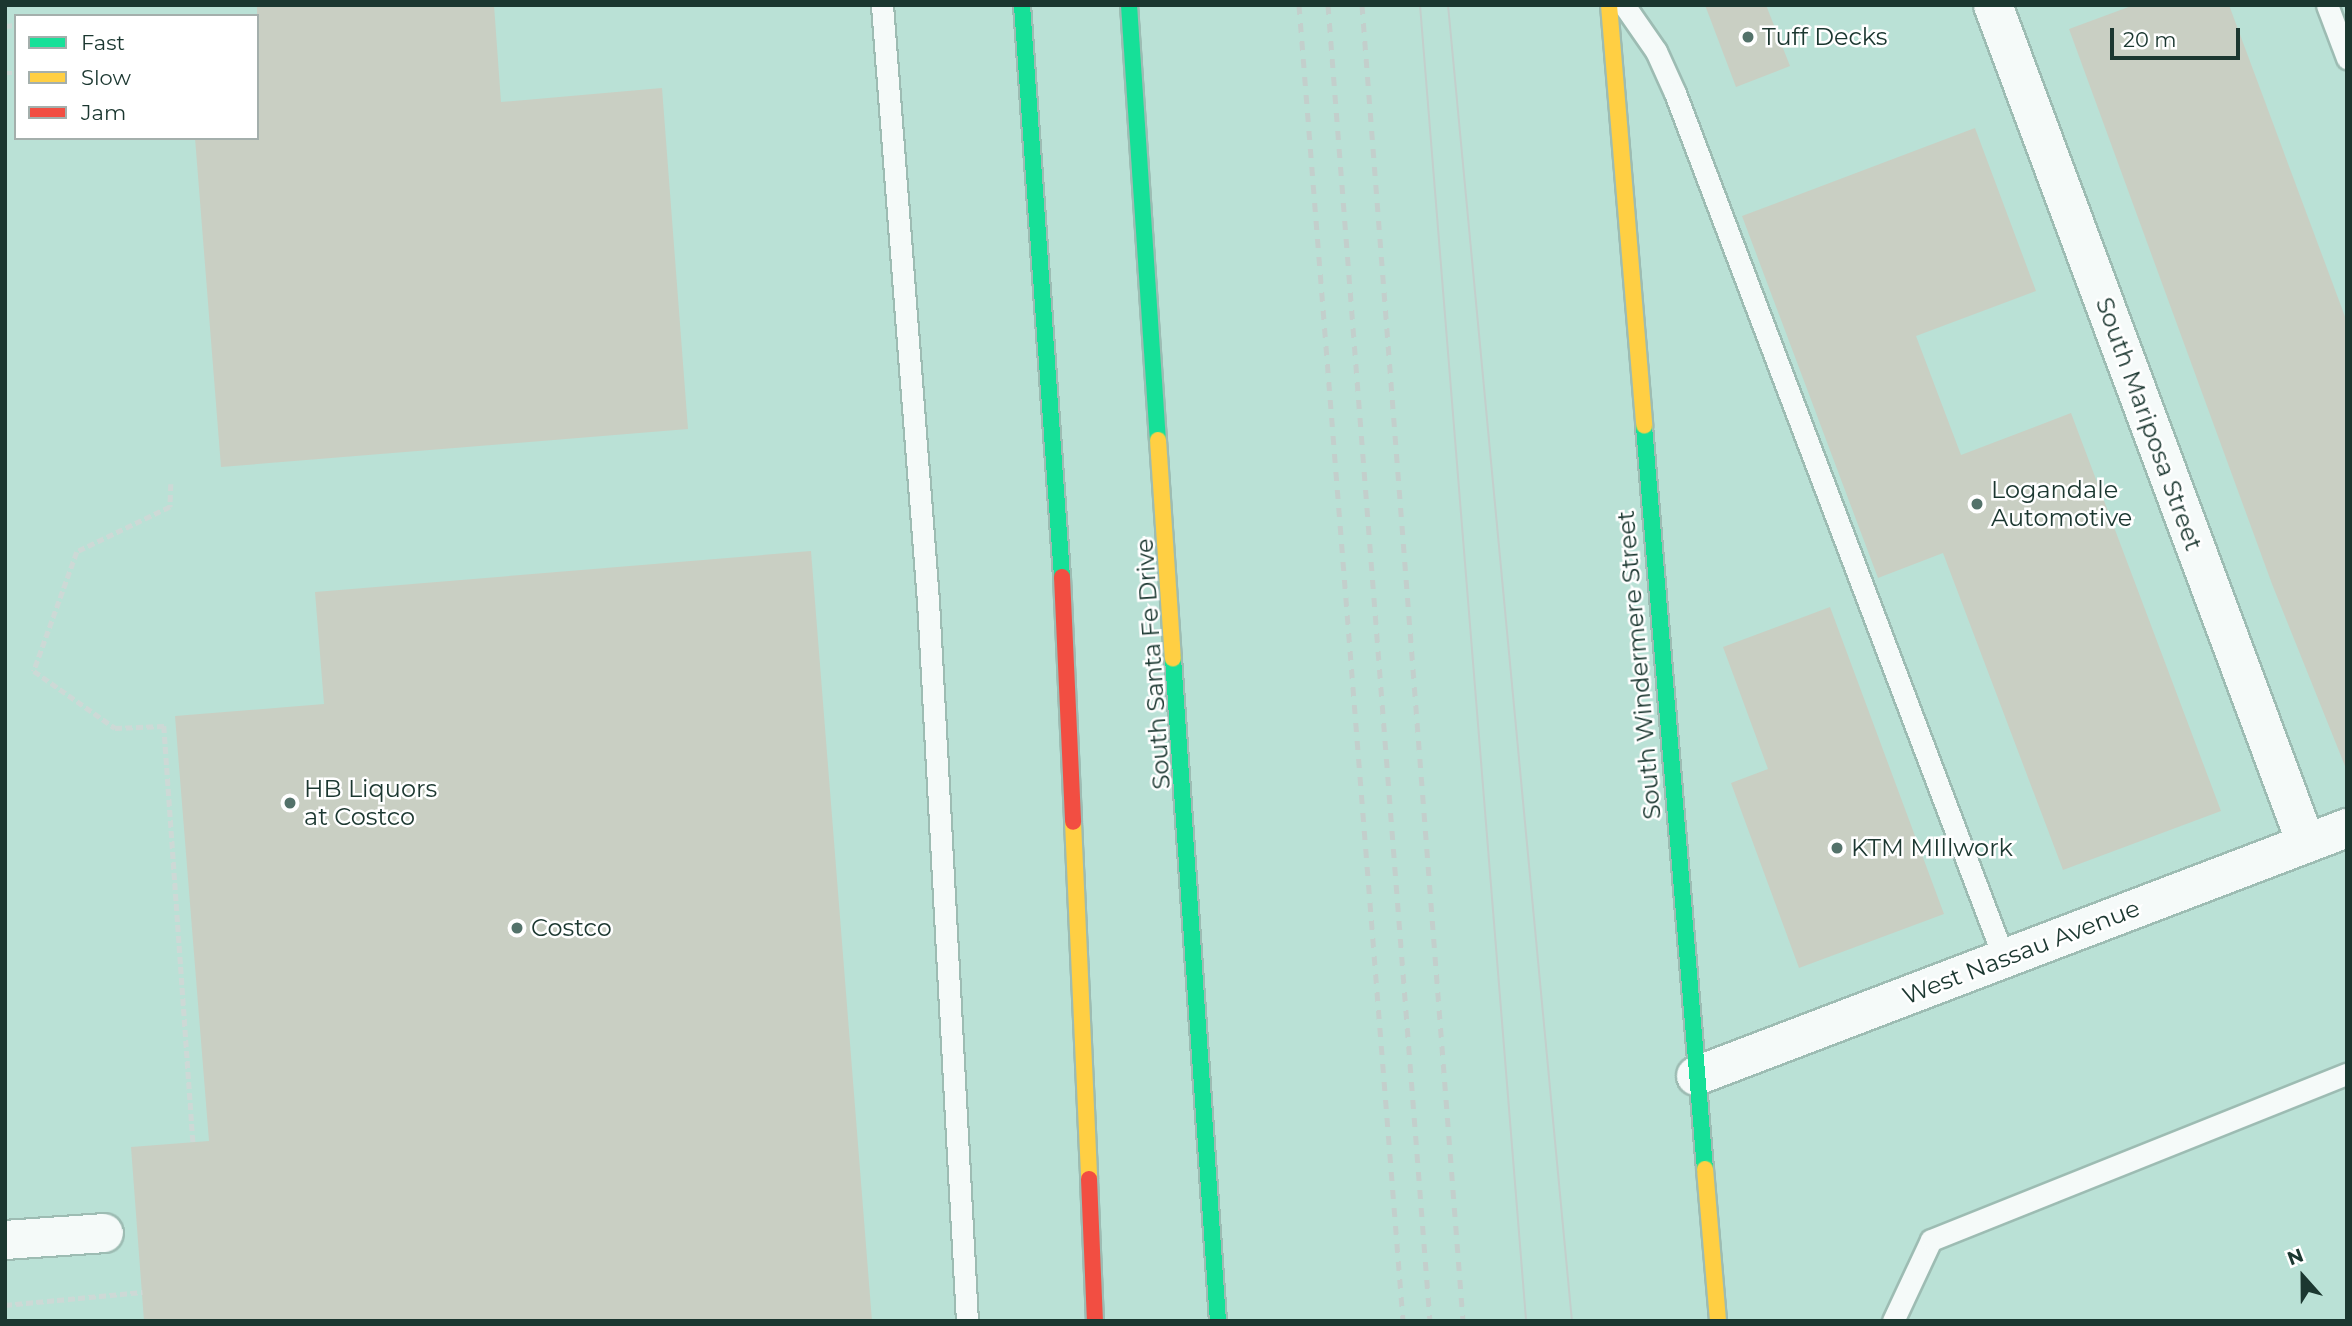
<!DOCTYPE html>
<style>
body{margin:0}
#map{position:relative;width:2352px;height:1326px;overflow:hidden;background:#bae1d6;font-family:Montserrat,sans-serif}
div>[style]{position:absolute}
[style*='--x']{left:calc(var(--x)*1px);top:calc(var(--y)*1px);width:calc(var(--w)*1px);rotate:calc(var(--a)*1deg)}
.building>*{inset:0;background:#c9cfc3}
.path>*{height:4.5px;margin-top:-2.25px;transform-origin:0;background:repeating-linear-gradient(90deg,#cdd9d6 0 7px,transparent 0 10.5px)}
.roads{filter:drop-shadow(2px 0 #9dbcb3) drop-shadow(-2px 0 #9dbcb3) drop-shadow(0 2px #9dbcb3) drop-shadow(0 -2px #9dbcb3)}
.lane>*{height:21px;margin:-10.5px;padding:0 10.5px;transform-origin:10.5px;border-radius:10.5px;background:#f5faf9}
.street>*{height:38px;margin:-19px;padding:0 19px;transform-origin:19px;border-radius:19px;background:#f5faf9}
.fast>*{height:16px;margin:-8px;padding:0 8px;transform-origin:8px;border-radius:8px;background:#16e098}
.slow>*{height:16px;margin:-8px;padding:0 8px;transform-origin:8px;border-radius:8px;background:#ffcf43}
.jam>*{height:16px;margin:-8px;padding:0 8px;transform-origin:8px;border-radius:8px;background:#f24e42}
.tram>*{height:2px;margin:-1px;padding:0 1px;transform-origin:1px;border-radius:1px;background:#c3cfcc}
.rail>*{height:5px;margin-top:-2.5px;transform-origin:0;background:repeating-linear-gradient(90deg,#c3cfcc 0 9px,transparent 0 18px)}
.dots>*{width:19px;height:19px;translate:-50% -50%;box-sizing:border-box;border:4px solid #fff;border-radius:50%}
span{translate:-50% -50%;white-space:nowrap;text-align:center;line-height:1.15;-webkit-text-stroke:5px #fff;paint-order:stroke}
.poi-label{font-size:24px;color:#1b3730}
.left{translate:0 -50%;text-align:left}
.street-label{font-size:24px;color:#1b3730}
.frame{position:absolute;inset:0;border:7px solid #1b3730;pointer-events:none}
.legend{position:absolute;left:14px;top:14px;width:245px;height:126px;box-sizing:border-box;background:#fff;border:2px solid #a4afac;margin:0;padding:9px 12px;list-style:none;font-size:21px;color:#1b3730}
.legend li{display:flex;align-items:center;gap:14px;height:35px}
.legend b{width:35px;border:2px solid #a4afac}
.north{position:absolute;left:2268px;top:1242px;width:70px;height:70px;-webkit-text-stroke:5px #fff;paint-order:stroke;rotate:339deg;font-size:19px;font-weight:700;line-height:28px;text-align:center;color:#1b3730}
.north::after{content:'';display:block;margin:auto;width:24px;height:32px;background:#1b3730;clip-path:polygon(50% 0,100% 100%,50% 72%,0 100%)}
.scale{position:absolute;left:2110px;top:28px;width:130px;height:32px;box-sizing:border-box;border:4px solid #1b3730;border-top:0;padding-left:9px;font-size:21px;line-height:24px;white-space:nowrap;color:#1b3730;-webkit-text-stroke:5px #fff;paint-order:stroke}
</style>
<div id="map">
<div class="building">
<div style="clip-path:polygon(257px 5px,494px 5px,501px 102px,662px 88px,688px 429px,221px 467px,195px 138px,257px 138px)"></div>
<div style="clip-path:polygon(1705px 5px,1766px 5px,1790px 66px,1736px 87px)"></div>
<div style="clip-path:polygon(2134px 5px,2229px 5px,2347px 322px,2347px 771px,2272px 584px,2069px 29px)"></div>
<div style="clip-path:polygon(1975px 128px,2036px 291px,1916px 336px,1961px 455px,2071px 413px,2221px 811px,2063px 870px,1943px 553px,1878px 578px,1742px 216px)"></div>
<div style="clip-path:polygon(811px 551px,872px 1321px,144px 1321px,131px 1147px,209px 1141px,175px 716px,324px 704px,315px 592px)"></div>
<div style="clip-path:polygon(1830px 607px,1944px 914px,1799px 968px,1731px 783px,1768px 769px,1723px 647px)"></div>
</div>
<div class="path">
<div style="--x:5;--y:26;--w:11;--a:-5"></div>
<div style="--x:5;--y:73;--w:11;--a:0"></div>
<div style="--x:171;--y:484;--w:23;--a:92"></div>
<div style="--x:170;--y:507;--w:103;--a:154.2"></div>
<div style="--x:77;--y:552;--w:127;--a:109.9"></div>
<div style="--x:34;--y:671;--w:99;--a:35.1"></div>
<div style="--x:115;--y:728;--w:49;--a:-2.3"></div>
<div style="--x:164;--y:726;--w:418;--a:86"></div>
<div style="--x:5;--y:1305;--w:138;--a:-5.4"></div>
</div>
<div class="roads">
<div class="lane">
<div style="--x:882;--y:5;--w:598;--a:85.59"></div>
<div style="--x:928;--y:601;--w:721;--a:86.9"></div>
<div style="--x:1624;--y:5;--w:56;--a:55.2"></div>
<div style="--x:1656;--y:51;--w:46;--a:65.7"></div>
<div style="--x:1675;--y:93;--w:925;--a:69.18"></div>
<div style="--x:2327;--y:5;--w:57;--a:69.3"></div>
<div style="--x:1893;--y:1321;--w:89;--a:-64.9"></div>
<div style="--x:1931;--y:1240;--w:448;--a:-21.8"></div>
</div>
<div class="street">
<div style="--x:1993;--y:5;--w:895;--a:69.52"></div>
<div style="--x:1696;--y:1076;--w:697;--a:-20.85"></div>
<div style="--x:5;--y:1240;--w:99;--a:-4"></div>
</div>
<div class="fast">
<div style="--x:1022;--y:5;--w:573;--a:86"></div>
<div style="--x:1129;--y:5;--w:436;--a:86.2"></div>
<div style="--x:1644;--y:426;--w:745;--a:85.31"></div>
<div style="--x:1173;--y:658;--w:665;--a:86.12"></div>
</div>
<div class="slow">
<div style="--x:1609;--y:5;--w:422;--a:85.2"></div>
<div style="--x:1158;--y:440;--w:219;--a:86.1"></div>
<div style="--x:1073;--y:822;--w:357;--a:87.4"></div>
<div style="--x:1705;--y:1169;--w:153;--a:85.1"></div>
</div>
<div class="jam">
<div style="--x:1062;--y:577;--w:245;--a:87.4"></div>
<div style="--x:1089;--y:1179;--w:142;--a:87.6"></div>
</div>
</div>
<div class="tram">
<div style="--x:1420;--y:5;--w:1320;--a:85.39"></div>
<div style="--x:1448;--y:5;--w:1322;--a:84.62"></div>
</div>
<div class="rail">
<div style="--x:1299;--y:5;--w:1320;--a:85.48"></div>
<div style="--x:1328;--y:5;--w:1320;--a:85.57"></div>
<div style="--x:1362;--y:5;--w:1320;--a:85.61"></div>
</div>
<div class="dots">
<div style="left:1748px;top:37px;background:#53726a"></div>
<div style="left:1977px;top:504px;background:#53726a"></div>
<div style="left:290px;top:803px;background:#53726a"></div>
<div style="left:1837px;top:848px;background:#53726a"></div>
<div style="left:517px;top:928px;background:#53726a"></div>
</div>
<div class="poi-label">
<span class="left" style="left:1762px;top:37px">Tuff Decks</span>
<span class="left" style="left:1991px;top:504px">Logandale<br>Automotive</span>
<span class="left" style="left:304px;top:803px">HB Liquors<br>at Costco</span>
<span class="left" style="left:1851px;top:848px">KTM MIllwork</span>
<span class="left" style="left:531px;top:928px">Costco</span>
</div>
<div class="street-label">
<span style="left:2149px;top:424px;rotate:70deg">South Mariposa Street</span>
<span style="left:1153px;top:664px;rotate:-94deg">South Santa Fe Drive</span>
<span style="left:1639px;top:665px;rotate:-95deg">South Windermere Street</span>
<span style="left:2021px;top:952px;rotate:-21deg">West Nassau Avenue</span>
</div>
<div class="frame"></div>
<ul class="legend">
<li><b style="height:9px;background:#16e098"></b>Fast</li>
<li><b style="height:9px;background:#ffcf43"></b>Slow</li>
<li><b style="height:9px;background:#f24e42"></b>Jam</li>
</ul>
<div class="north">N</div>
<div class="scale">20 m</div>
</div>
